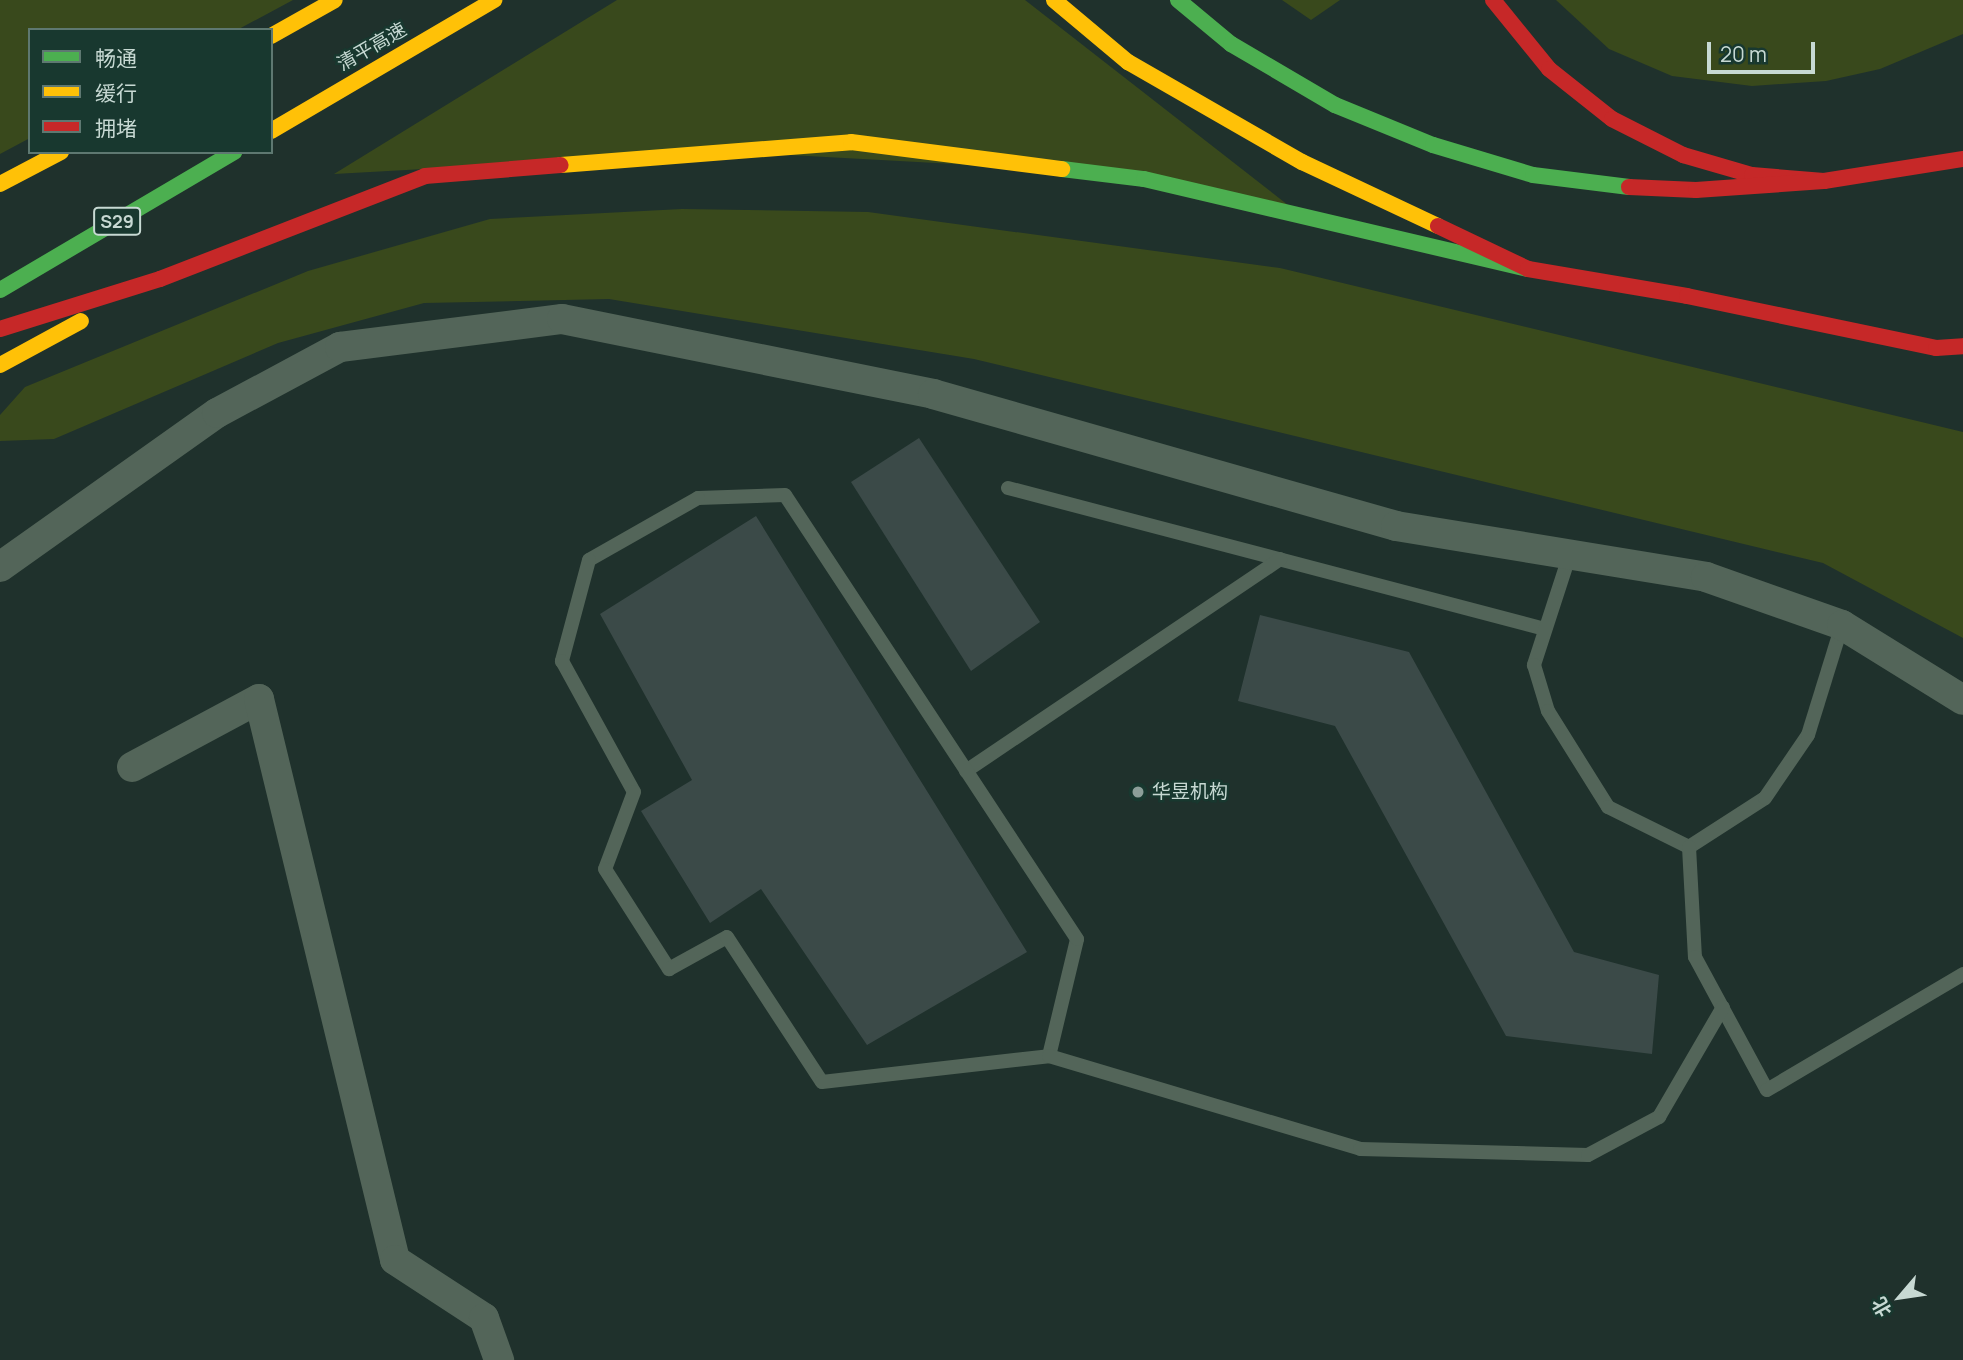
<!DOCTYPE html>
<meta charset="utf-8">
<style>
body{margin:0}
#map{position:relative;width:1963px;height:1360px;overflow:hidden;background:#1f312c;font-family:Manrope,"Noto Sans SC",sans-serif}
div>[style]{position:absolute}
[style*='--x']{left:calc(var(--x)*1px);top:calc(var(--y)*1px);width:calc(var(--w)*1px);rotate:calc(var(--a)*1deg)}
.green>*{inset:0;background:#39491c}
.building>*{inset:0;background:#3b4a48}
.lane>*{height:14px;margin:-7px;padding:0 7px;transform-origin:7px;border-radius:7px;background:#536559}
.street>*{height:30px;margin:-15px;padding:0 15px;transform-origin:15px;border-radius:15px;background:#536559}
.fast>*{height:16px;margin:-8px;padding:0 8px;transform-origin:8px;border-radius:8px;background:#4caf50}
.slow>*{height:16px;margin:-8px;padding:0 8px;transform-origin:8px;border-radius:8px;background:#ffc107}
.jam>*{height:16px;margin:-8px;padding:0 8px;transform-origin:8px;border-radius:8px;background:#c62828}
.dots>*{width:19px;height:19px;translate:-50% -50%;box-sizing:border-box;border:4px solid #18382f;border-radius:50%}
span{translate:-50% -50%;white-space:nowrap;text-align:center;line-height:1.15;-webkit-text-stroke:5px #18382f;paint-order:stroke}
.shield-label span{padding:2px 5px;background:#18382f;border:2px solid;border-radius:5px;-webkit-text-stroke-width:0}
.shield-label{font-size:18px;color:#c7d9d3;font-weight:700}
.street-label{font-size:19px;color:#c7d9d3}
.poi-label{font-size:19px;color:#c7d9d3}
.left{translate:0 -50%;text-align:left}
.legend{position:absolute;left:28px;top:28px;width:245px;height:126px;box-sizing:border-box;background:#18382f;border:2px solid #5e7871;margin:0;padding:9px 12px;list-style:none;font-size:21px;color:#c7d9d3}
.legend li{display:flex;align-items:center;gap:14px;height:35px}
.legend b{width:35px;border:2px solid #5e7871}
.north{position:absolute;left:1865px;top:1262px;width:70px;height:70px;-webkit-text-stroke:5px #18382f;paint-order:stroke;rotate:241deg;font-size:19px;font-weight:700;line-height:28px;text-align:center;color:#c7d9d3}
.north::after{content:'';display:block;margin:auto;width:24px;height:32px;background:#c7d9d3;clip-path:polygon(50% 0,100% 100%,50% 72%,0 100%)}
.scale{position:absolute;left:1707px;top:42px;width:108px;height:32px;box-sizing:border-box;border:4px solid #c7d9d3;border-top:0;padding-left:9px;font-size:21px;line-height:24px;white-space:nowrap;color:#c7d9d3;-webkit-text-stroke:5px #18382f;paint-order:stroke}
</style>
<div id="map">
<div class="green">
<div style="clip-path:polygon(0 0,293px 0,237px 30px,30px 30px,30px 138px,0 154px)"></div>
<div style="clip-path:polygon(617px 0,1025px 0,1302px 216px,1080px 171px,734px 152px,334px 174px)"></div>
<div style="clip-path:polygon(1282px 0,1340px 0,1311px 20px)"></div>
<div style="clip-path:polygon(1556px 0,1963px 0,1963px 34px,1880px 69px,1826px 81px,1752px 86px,1672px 76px,1609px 49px)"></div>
<div style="clip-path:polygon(682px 209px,868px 212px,1280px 268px,1963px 432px,1963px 638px,1823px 563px,974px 359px,609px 299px,424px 303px,278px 343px,54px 439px,0 441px,0 415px,25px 387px,308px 271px,490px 219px)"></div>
</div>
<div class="building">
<div style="clip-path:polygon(919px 438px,1040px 622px,971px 671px,851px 482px)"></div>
<div style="clip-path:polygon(756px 516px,1027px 952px,867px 1045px,761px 889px,710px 923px,641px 811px,692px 780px,600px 614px)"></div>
<div style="clip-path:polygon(1260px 615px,1409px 652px,1574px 952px,1659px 975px,1652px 1054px,1506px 1036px,1335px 726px,1238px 701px)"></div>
</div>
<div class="lane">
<div style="--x:1008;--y:488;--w:555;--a:14.71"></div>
<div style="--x:1570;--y:554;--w:117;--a:108"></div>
<div style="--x:1534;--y:665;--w:48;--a:73.1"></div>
<div style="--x:1548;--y:711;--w:113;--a:58"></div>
<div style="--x:1608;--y:807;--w:90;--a:26.3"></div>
<div style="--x:1689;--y:847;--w:90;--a:-32.8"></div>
<div style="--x:1765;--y:798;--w:76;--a:-55.7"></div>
<div style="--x:1808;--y:735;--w:115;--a:-72.8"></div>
<div style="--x:966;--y:771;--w:379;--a:-34"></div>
<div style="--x:1689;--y:847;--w:110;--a:86.9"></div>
<div style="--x:1695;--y:957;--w:151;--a:61.6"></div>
<div style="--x:1767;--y:1090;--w:228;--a:-30.6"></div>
<div style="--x:1049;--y:1056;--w:120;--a:-76.5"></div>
<div style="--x:1077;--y:939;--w:531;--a:-123.33"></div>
<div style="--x:785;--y:495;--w:87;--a:178"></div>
<div style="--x:698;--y:498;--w:125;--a:150.4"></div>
<div style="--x:589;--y:560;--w:105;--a:105"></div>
<div style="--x:562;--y:661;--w:149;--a:61.2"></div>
<div style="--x:634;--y:792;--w:82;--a:110.6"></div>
<div style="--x:605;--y:869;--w:119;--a:57.4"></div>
<div style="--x:669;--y:969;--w:66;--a:-28.9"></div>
<div style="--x:727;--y:937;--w:173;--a:56.8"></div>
<div style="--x:822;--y:1082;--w:228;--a:-6.5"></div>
<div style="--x:1049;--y:1056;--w:325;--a:16.6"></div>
<div style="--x:1360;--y:1149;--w:228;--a:1.5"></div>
<div style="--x:1588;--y:1155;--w:81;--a:-28.2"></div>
<div style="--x:1659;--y:1117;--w:127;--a:-59.8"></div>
</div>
<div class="street">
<div style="--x:0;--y:567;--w:266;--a:-35.4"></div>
<div style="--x:217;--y:413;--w:140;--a:-28.2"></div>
<div style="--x:340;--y:347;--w:224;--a:-7.2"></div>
<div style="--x:562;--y:319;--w:379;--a:11.4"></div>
<div style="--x:933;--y:394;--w:481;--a:15.9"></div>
<div style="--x:1396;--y:526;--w:314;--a:9.3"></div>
<div style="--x:1706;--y:577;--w:144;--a:19.4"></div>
<div style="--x:1842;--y:625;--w:142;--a:31.8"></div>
<div style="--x:132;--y:767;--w:144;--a:-28.2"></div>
<div style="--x:259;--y:699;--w:577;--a:76.37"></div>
<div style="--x:395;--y:1260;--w:106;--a:33.1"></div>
<div style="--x:484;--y:1318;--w:45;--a:70.3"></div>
</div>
<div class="fast">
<div style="--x:1178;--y:0;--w:69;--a:39.7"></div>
<div style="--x:1231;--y:44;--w:121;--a:30.4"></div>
<div style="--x:1335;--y:105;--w:106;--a:22.2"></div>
<div style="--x:1433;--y:145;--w:104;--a:16.7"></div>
<div style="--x:1533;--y:175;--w:97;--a:7.1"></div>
<div style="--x:1062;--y:169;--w:83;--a:7"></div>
<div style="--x:1144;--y:179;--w:394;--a:13.2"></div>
<div style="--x:0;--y:290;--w:272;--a:-30.5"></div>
</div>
<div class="slow">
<div style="--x:1054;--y:0;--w:97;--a:40"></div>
<div style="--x:1128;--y:62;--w:201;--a:29.9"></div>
<div style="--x:1302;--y:162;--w:150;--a:25.2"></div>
<div style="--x:271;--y:36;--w:73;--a:-29.4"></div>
<div style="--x:271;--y:131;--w:259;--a:-30.4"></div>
<div style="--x:561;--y:165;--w:291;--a:-4.5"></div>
<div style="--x:851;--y:142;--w:213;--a:7.3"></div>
<div style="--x:0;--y:184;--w:69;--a:-27.7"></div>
<div style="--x:0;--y:365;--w:92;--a:-28.5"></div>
</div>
<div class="jam">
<div style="--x:1493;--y:0;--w:89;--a:50.9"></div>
<div style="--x:1549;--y:69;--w:80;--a:38.4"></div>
<div style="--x:1612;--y:119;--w:80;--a:26.9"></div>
<div style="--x:1683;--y:155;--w:72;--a:16.2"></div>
<div style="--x:1752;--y:175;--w:72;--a:4.8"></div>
<div style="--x:1824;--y:181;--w:141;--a:-9"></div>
<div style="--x:1629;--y:187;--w:67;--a:2.6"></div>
<div style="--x:1696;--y:190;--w:128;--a:-4"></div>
<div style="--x:1438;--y:226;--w:100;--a:25.5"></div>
<div style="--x:1528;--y:269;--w:161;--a:9.6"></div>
<div style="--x:1687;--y:296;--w:254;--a:11.8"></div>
<div style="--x:1936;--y:348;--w:27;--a:-4"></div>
<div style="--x:0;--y:329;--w:168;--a:-17.4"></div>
<div style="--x:160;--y:279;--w:284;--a:-21.2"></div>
<div style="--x:425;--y:176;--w:136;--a:-4.6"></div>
</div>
<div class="dots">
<div style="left:1138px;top:792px;background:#8c9e99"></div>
</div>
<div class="shield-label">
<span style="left:117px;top:221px">S29</span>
</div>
<div class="street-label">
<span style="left:372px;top:47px;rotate:-30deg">清平高速</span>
</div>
<div class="poi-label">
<span class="left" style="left:1152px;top:792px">华昱机构</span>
</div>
<ul class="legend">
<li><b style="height:9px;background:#4caf50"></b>畅通</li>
<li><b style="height:9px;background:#ffc107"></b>缓行</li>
<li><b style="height:9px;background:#c62828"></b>拥堵</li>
</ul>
<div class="north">北</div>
<div class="scale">20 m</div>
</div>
